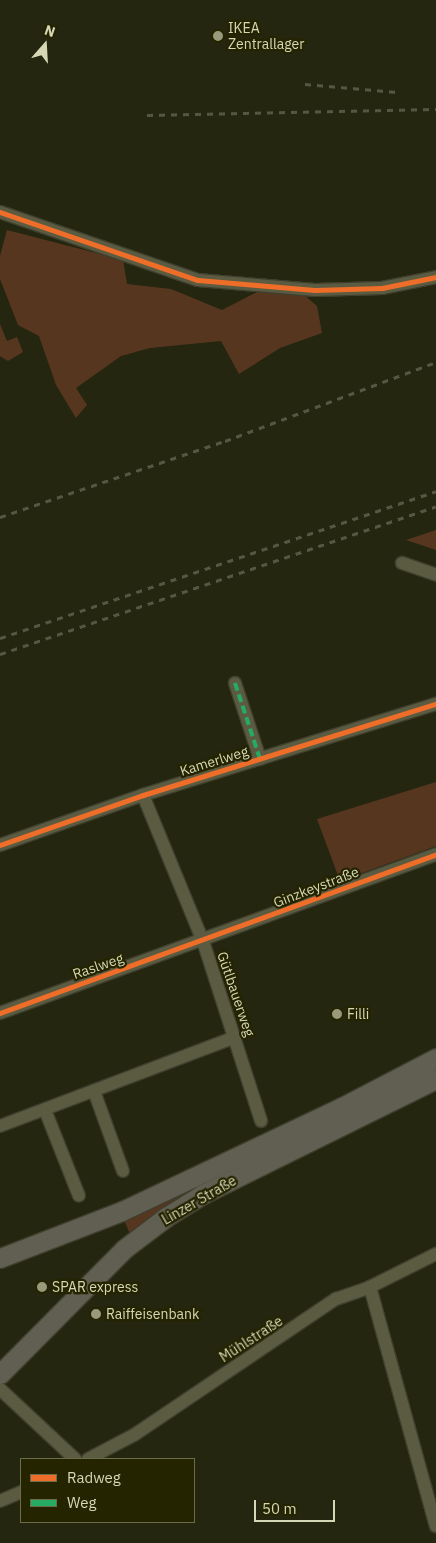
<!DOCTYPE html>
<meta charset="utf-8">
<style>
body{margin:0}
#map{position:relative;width:436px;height:1543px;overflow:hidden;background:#252610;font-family:"IBM Plex Sans",sans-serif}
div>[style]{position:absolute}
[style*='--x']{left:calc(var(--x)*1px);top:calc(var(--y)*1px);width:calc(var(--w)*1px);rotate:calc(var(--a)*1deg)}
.green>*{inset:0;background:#573620}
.roads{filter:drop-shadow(1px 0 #3f3f2e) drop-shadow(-1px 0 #3f3f2e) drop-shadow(0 1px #3f3f2e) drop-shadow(0 -1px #3f3f2e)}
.minor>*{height:12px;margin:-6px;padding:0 6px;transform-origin:6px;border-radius:6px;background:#5b5b42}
.primary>*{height:19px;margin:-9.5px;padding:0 9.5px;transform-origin:9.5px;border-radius:9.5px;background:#605f51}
.rail>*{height:3px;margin-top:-1.5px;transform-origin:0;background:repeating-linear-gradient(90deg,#565643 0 6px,transparent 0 12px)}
.quiet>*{height:4px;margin-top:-2px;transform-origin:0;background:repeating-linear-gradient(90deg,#26ab63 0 8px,transparent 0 12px)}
.cycleway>*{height:5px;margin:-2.5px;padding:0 2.5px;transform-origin:2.5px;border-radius:2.5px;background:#ee6e29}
.dots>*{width:14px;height:14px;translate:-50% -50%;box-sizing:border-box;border:2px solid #242400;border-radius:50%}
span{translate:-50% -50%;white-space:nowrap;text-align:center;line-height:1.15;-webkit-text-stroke:4.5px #242400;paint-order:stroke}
.poi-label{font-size:14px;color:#d6d8b5}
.left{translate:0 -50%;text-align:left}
.street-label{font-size:14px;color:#d6d8b5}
.legend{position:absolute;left:20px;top:1458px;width:175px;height:65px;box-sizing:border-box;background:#242400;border:1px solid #6b6c48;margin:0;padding:6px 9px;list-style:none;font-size:15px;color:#d6d8b5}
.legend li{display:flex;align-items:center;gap:10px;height:25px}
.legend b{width:25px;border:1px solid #6b6c48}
.north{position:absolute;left:20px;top:20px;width:50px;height:50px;-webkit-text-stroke:4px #242400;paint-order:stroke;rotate:19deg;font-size:14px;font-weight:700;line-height:20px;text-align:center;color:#d6d8b5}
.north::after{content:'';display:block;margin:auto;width:18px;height:22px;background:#d6d8b5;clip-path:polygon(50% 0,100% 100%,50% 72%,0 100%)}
.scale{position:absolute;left:254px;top:1500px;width:81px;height:22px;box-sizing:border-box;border:2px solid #d6d8b5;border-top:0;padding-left:6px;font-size:15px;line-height:18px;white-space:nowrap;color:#d6d8b5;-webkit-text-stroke:4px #242400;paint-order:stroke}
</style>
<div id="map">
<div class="green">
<div style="clip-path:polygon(7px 230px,123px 260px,127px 284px,171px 289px,222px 310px,265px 288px,303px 294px,317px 306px,322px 333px,280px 348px,239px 374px,221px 341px,150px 348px,121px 356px,76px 388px,87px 405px,76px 418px,56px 385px,39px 336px,18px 325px,0 279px,0 256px)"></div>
<div style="clip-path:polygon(0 324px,7px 341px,17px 337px,23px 352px,8px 361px,0 356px)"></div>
<div style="clip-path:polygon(436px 530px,436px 550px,406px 540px)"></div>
<div style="clip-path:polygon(436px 782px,436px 846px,340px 881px,317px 819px)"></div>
<div style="clip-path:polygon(265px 1152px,130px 1234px,124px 1220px)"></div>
</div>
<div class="roads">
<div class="minor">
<div style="--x:0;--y:212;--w:209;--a:19"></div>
<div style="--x:198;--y:280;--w:117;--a:4.9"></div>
<div style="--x:315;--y:290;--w:67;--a:-1.7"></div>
<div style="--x:382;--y:288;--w:55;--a:-11.5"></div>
<div style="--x:402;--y:563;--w:36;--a:19"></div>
<div style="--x:235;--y:683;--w:80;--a:71.8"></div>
<div style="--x:143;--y:795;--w:158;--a:67.7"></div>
<div style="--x:203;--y:941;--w:189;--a:72.1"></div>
<div style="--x:0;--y:845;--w:151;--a:-19.3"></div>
<div style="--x:143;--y:795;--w:307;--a:-17.3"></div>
<div style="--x:0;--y:1013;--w:464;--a:-20"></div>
<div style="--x:94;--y:1091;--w:85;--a:70.1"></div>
<div style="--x:45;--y:1110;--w:92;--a:68.4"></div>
<div style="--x:0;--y:1126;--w:252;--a:-20.7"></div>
<div style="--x:370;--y:1287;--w:248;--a:74.6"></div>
<div style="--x:0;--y:1389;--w:103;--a:43"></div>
<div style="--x:88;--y:1459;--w:52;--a:-27.6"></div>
<div style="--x:134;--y:1435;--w:244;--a:-34"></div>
<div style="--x:336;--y:1299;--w:36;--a:-19"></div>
<div style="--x:370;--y:1287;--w:74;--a:-26.6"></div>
<div style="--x:0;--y:1501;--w:23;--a:-23"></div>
</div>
<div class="primary">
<div style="--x:0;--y:1258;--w:131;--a:-21.1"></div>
<div style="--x:122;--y:1211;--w:243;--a:-25.3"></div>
<div style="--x:342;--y:1107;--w:106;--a:-27.5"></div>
<div style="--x:0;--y:1374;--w:176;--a:-45.2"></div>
<div style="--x:124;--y:1249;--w:53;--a:-37.3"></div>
<div style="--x:166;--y:1217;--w:44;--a:-31.9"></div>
<div style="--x:203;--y:1194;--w:260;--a:-26.3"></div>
</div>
</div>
<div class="rail">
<div style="--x:305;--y:84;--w:92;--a:5"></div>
<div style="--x:147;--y:115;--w:289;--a:-1.2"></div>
<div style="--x:0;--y:517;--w:237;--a:-18.7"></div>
<div style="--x:225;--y:441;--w:225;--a:-20.5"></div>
<div style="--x:0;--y:638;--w:460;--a:-18.6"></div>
<div style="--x:0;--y:654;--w:460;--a:-18.7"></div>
</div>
<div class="quiet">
<div style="--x:235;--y:683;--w:80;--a:71.8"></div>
</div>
<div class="cycleway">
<div style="--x:0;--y:212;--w:209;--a:19"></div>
<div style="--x:198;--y:280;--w:117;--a:4.9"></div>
<div style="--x:315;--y:290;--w:67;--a:-1.7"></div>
<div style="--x:382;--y:288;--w:55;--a:-11.5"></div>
<div style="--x:0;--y:845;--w:151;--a:-19.3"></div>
<div style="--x:143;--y:795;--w:307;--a:-17.3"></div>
<div style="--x:0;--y:1013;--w:464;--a:-20"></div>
</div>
<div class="dots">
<div style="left:218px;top:36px;background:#989a7b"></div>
<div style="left:337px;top:1014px;background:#989a7b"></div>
<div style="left:42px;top:1287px;background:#989a7b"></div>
<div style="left:96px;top:1314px;background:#989a7b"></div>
</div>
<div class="poi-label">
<span class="left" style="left:228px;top:36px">IKEA<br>Zentrallager</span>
<span class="left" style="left:347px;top:1014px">Filli</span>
<span class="left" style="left:52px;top:1287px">SPAR express</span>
<span class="left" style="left:106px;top:1314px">Raiffeisenbank</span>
</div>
<div class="street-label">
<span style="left:214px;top:761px;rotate:-17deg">Kamerlweg</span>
<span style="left:316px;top:887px;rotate:-21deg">Ginzkeystraße</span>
<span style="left:98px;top:966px;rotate:-19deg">Raslweg</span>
<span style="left:236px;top:994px;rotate:71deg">Gütlbauerweg</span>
<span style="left:199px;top:1200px;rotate:-30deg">Linzer Straße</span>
<span style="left:251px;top:1339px;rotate:-33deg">Mühlstraße</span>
</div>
<ul class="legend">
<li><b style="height:6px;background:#ee6e29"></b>Radweg</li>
<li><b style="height:6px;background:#26ab63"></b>Weg</li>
</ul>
<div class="north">N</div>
<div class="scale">50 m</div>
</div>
